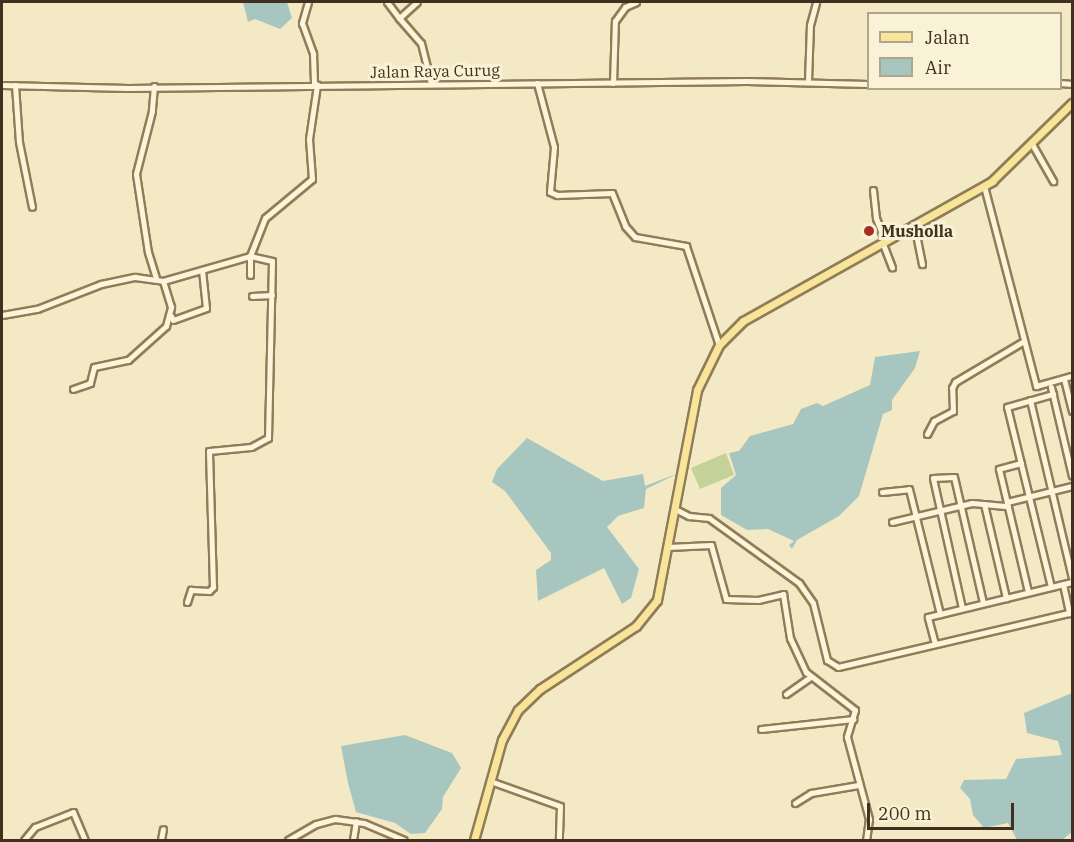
<!DOCTYPE html>
<style>
body{margin:0}
#map{position:relative;width:1074px;height:842px;overflow:hidden;background:#f3eac5;font-family:"IBM Plex Serif",serif}
div>[style]{position:absolute}
[style*='--x']{left:calc(var(--x)*1px);top:calc(var(--y)*1px);width:calc(var(--w)*1px);rotate:calc(var(--a)*1deg)}
.green>*{inset:0;background:#c5d297}
.water>*{inset:0;background:#a7c6c0}
.roads{filter:drop-shadow(2px 0 #907c59) drop-shadow(-2px 0 #907c59) drop-shadow(0 2px #907c59) drop-shadow(0 -2px #907c59)}
.minor>*{height:5px;margin:-2.5px;padding:0 2.5px;transform-origin:2.5px;border-radius:2.5px;background:#fcf5da}
.major>*{height:7px;margin:-3.5px;padding:0 3.5px;transform-origin:3.5px;border-radius:3.5px;background:#f8e59a}
.dots>*{width:16px;height:16px;translate:-50% -50%;box-sizing:border-box;border:3px solid #f9f2d6;border-radius:50%}
span{translate:-50% -50%;white-space:nowrap;text-align:center;line-height:1.15;-webkit-text-stroke:6px #f9f2d6;paint-order:stroke}
.street-label{font-size:16px;color:#3f311e}
.poi-label{font-size:16px;color:#3f311e;font-weight:700}
.left{translate:0 -50%;text-align:left}
.frame{position:absolute;inset:0;border:3px solid #3f311e;pointer-events:none}
.legend{position:absolute;left:867px;top:12px;width:195px;height:78px;box-sizing:border-box;background:#f9f2d6;border:2px solid #afa58c;margin:0;padding:8px 10px;list-style:none;font-size:18px;color:#3f311e}
.legend li{display:flex;align-items:center;gap:12px;height:30px}
.legend b{width:30px;border:2px solid #afa58c}
.scale{position:absolute;left:867px;top:803px;width:147px;height:27px;box-sizing:border-box;border:3px solid #3f311e;border-top:0;padding-left:8px;font-size:18px;line-height:21px;white-space:nowrap;color:#3f311e;-webkit-text-stroke:4px #f9f2d6;paint-order:stroke}
</style>
<div id="map">
<div class="green">
<div style="clip-path:polygon(726px 453px,734px 475px,700px 489px,691px 468px)"></div>
</div>
<div class="water">
<div style="clip-path:polygon(243px 2px,287px 2px,292px 18px,280px 29px,255px 19px,248px 22px)"></div>
<div style="clip-path:polygon(920px 351px,915px 368px,892px 400px,892px 410px,883px 414px,859px 496px,839px 516px,797px 540px,792px 549px,789px 545px,794px 541px,768px 529px,747px 530px,721px 515px,721px 488px,736px 475px,729px 453px,739px 451px,750px 436px,793px 424px,801px 409px,817px 403px,823px 406px,870px 385px,875px 357px)"></div>
<div style="clip-path:polygon(527px 438px,603px 481px,643px 474px,645px 486px,679px 473px,646px 489px,644px 508px,618px 516px,607px 527px,639px 569px,631px 598px,622px 604px,604px 568px,538px 601px,536px 570px,551px 560px,551px 553px,505px 491px,492px 482px,497px 469px)"></div>
<div style="clip-path:polygon(1072px 693px,1072px 832px,1062px 840px,1017px 840px,1008px 823px,984px 828px,973px 815px,970px 799px,960px 788px,964px 780px,1006px 779px,1016px 759px,1062px 755px,1058px 741px,1027px 733px,1024px 713px)"></div>
<div style="clip-path:polygon(405px 735px,452px 753px,461px 768px,443px 797px,442px 809px,425px 833px,411px 834px,395px 823px,356px 812px,348px 783px,341px 746px)"></div>
</div>
<div class="roads">
<div class="minor">
<div style="--x:308;--y:2;--w:22;--a:106"></div>
<div style="--x:302;--y:23;--w:33;--a:70"></div>
<div style="--x:313;--y:54;--w:30;--a:88"></div>
<div style="--x:387;--y:2;--w:20;--a:53"></div>
<div style="--x:417;--y:2;--w:24;--a:138"></div>
<div style="--x:399;--y:18;--w:33;--a:49"></div>
<div style="--x:421;--y:43;--w:41;--a:76"></div>
<div style="--x:808;--y:81;--w:56;--a:-88"></div>
<div style="--x:810;--y:25;--w:24;--a:-75"></div>
<div style="--x:537;--y:83;--w:66;--a:75.1"></div>
<div style="--x:554;--y:147;--w:45;--a:95.1"></div>
<div style="--x:550;--y:192;--w:8;--a:23"></div>
<div style="--x:557;--y:195;--w:55;--a:-2.1"></div>
<div style="--x:612;--y:193;--w:35;--a:68"></div>
<div style="--x:625;--y:226;--w:15;--a:48"></div>
<div style="--x:635;--y:237;--w:52;--a:10"></div>
<div style="--x:686;--y:246;--w:104;--a:71.6"></div>
<div style="--x:613;--y:83;--w:62;--a:-88.2"></div>
<div style="--x:615;--y:21;--w:17;--a:-54"></div>
<div style="--x:625;--y:7;--w:12;--a:-24"></div>
<div style="--x:1060;--y:83;--w:12;--a:5"></div>
<div style="--x:2;--y:85;--w:126;--a:1.4"></div>
<div style="--x:128;--y:88;--w:619;--a:-0.65"></div>
<div style="--x:747;--y:81;--w:121;--a:1.4"></div>
<div style="--x:15;--y:85;--w:57;--a:86"></div>
<div style="--x:19;--y:142;--w:66;--a:78.7"></div>
<div style="--x:154;--y:86;--w:25;--a:95"></div>
<div style="--x:152;--y:111;--w:65;--a:104.3"></div>
<div style="--x:136;--y:174;--w:79;--a:81.3"></div>
<div style="--x:148;--y:252;--w:27;--a:73"></div>
<div style="--x:1032;--y:144;--w:43;--a:60.4"></div>
<div style="--x:984;--y:186;--w:207;--a:75.4"></div>
<div style="--x:1036;--y:386;--w:37;--a:-16"></div>
<div style="--x:873;--y:190;--w:28;--a:84"></div>
<div style="--x:876;--y:218;--w:26;--a:69"></div>
<div style="--x:914;--y:224;--w:41;--a:78.7"></div>
<div style="--x:883;--y:244;--w:25;--a:69"></div>
<div style="--x:252;--y:296;--w:20;--a:-3"></div>
<div style="--x:2;--y:315;--w:36;--a:-10"></div>
<div style="--x:37;--y:309;--w:69;--a:-21.3"></div>
<div style="--x:101;--y:284;--w:35;--a:-12"></div>
<div style="--x:135;--y:277;--w:28;--a:8"></div>
<div style="--x:163;--y:281;--w:91;--a:-16"></div>
<div style="--x:250;--y:256;--w:41;--a:-68.5"></div>
<div style="--x:265;--y:218;--w:61;--a:-39.7"></div>
<div style="--x:312;--y:179;--w:40;--a:-94.3"></div>
<div style="--x:309;--y:139;--w:55;--a:-81.6"></div>
<div style="--x:171;--y:316;--w:4;--a:63"></div>
<div style="--x:173;--y:320;--w:35;--a:-20"></div>
<div style="--x:206;--y:308;--w:38;--a:-96"></div>
<div style="--x:1064;--y:379;--w:33;--a:76"></div>
<div style="--x:1051;--y:387;--w:91;--a:76.7"></div>
<div style="--x:73;--y:389;--w:18;--a:-19"></div>
<div style="--x:90;--y:383;--w:16;--a:-76"></div>
<div style="--x:94;--y:367;--w:35;--a:-12"></div>
<div style="--x:128;--y:360;--w:51;--a:-41.8"></div>
<div style="--x:166;--y:326;--w:20;--a:-75"></div>
<div style="--x:171;--y:307;--w:27;--a:-107"></div>
<div style="--x:1030;--y:400;--w:182;--a:76.7"></div>
<div style="--x:927;--y:434;--w:15;--a:-62"></div>
<div style="--x:934;--y:421;--w:21;--a:-28"></div>
<div style="--x:953;--y:411;--w:23;--a:-92"></div>
<div style="--x:952;--y:388;--w:7;--a:-63"></div>
<div style="--x:955;--y:382;--w:78;--a:-30.8"></div>
<div style="--x:1021;--y:463;--w:23;--a:165"></div>
<div style="--x:999;--y:469;--w:126;--a:76.7"></div>
<div style="--x:882;--y:492;--w:27;--a:-6"></div>
<div style="--x:909;--y:489;--w:129;--a:76.1"></div>
<div style="--x:1007;--y:502;--w:67;--a:-13.8"></div>
<div style="--x:984;--y:504;--w:97;--a:76.8"></div>
<div style="--x:675;--y:509;--w:16;--a:27"></div>
<div style="--x:689;--y:516;--w:20;--a:6"></div>
<div style="--x:709;--y:518;--w:111;--a:35.8"></div>
<div style="--x:799;--y:583;--w:24;--a:55"></div>
<div style="--x:813;--y:603;--w:59;--a:76.2"></div>
<div style="--x:827;--y:660;--w:13;--a:32"></div>
<div style="--x:838;--y:667;--w:240;--a:-13.2"></div>
<div style="--x:892;--y:522;--w:82;--a:-13.4"></div>
<div style="--x:972;--y:503;--w:36;--a:5"></div>
<div style="--x:668;--y:547;--w:43;--a:-2.7"></div>
<div style="--x:711;--y:545;--w:56;--a:74.5"></div>
<div style="--x:726;--y:599;--w:32;--a:2"></div>
<div style="--x:758;--y:600;--w:26;--a:-13"></div>
<div style="--x:783;--y:594;--w:45;--a:81"></div>
<div style="--x:790;--y:638;--w:38;--a:65"></div>
<div style="--x:806;--y:672;--w:62;--a:37.8"></div>
<div style="--x:855;--y:710;--w:28;--a:107"></div>
<div style="--x:847;--y:737;--w:85;--a:75"></div>
<div style="--x:869;--y:819;--w:21;--a:98"></div>
<div style="--x:1063;--y:584;--w:30;--a:78"></div>
<div style="--x:1051;--y:587;--w:185;--a:-103.7"></div>
<div style="--x:1007;--y:407;--w:48;--a:-15.8"></div>
<div style="--x:187;--y:602;--w:13;--a:-72"></div>
<div style="--x:191;--y:590;--w:18;--a:3"></div>
<div style="--x:209;--y:591;--w:6;--a:-45"></div>
<div style="--x:213;--y:587;--w:136;--a:-91.7"></div>
<div style="--x:209;--y:451;--w:42;--a:-5.4"></div>
<div style="--x:251;--y:447;--w:19;--a:-28"></div>
<div style="--x:268;--y:438;--w:177;--a:-88.7"></div>
<div style="--x:272;--y:261;--w:23;--a:-167"></div>
<div style="--x:250;--y:256;--w:19;--a:90"></div>
<div style="--x:962;--y:608;--w:133;--a:-102.6"></div>
<div style="--x:933;--y:478;--w:21;--a:-3"></div>
<div style="--x:954;--y:477;--w:129;--a:77"></div>
<div style="--x:935;--y:644;--w:28;--a:-105"></div>
<div style="--x:928;--y:617;--w:148;--a:-13.7"></div>
<div style="--x:786;--y:694;--w:29;--a:-35"></div>
<div style="--x:761;--y:729;--w:93;--a:-6.2"></div>
<div style="--x:490;--y:781;--w:74;--a:19.7"></div>
<div style="--x:560;--y:806;--w:34;--a:92"></div>
<div style="--x:795;--y:803;--w:19;--a:-32"></div>
<div style="--x:811;--y:793;--w:48;--a:-9.7"></div>
<div style="--x:24;--y:840;--w:17;--a:-50"></div>
<div style="--x:35;--y:827;--w:41;--a:-21.5"></div>
<div style="--x:73;--y:812;--w:30;--a:67"></div>
<div style="--x:161;--y:840;--w:11;--a:-80"></div>
<div style="--x:288;--y:840;--w:32;--a:-30"></div>
<div style="--x:316;--y:824;--w:20;--a:-15"></div>
<div style="--x:335;--y:819;--w:29;--a:8"></div>
<div style="--x:364;--y:823;--w:43;--a:23"></div>
<div style="--x:353;--y:840;--w:19;--a:-81"></div>
</div>
<div class="major">
<div style="--x:474;--y:840;--w:104;--a:-74.4"></div>
<div style="--x:502;--y:740;--w:34;--a:-62"></div>
<div style="--x:518;--y:710;--w:30;--a:-44"></div>
<div style="--x:540;--y:689;--w:115;--a:-33.3"></div>
<div style="--x:636;--y:626;--w:33;--a:-51"></div>
<div style="--x:657;--y:600;--w:214;--a:-79.2"></div>
<div style="--x:697;--y:390;--w:50;--a:-63.9"></div>
<div style="--x:719;--y:345;--w:34;--a:-45"></div>
<div style="--x:743;--y:321;--w:286;--a:-29.3"></div>
<div style="--x:992;--y:181;--w:112;--a:-44.3"></div>
</div>
</div>
<div class="dots">
<div style="left:869px;top:231px;background:#a52f22"></div>
</div>
<div class="street-label">
<span style="left:435px;top:71px;rotate:-1deg">Jalan Raya Curug</span>
</div>
<div class="poi-label">
<span class="left" style="left:881px;top:231px">Musholla</span>
</div>
<div class="frame"></div>
<ul class="legend">
<li><b style="height:8px;background:#f8e59a"></b>Jalan</li>
<li><b style="height:16px;background:#a7c6c0"></b>Air</li>
</ul>
<div class="scale">200 m</div>
</div>
